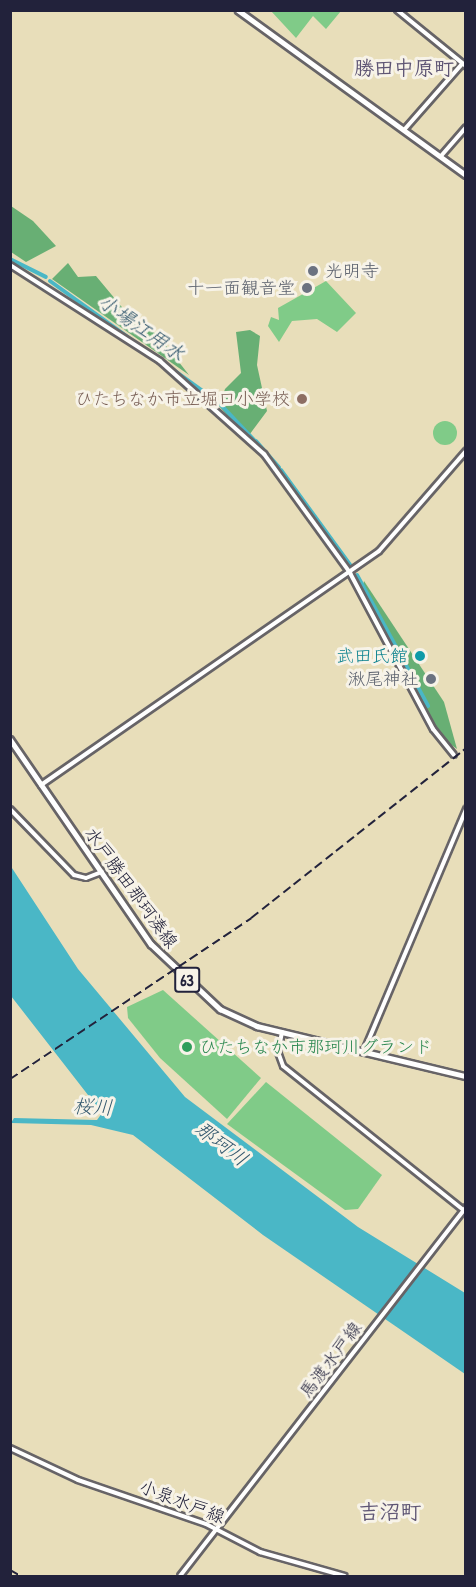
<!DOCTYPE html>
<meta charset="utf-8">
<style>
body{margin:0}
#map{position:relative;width:476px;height:1587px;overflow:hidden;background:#e8deba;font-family:"Patrick Hand","Klee One",sans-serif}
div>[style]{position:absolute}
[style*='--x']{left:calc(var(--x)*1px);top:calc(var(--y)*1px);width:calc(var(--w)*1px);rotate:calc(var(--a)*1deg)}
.green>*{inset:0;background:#80cb88}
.round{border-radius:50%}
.forest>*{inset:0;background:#68af74}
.water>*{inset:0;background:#4ab7c6}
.canal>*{height:4px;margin:-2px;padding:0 2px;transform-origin:2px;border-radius:2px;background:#4ab7c6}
.roads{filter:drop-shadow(2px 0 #676467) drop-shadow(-2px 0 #676467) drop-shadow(0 2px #676467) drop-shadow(0 -2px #676467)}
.secondary>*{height:4px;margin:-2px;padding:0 2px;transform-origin:2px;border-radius:2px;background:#fff}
.primary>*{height:4.5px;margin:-2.25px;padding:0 2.25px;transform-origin:2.25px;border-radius:2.25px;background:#fff}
.rail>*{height:1.5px;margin-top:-0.75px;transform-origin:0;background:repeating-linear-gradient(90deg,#22223b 0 9px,transparent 0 13.5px)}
.dots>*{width:16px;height:16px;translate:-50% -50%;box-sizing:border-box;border:3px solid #f7f3e8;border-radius:50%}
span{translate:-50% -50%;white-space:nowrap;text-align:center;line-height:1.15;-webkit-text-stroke:6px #f7f3e8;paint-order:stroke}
.shield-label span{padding:2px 4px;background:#f7f3e8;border:2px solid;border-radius:4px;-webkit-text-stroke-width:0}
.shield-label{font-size:16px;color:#22223b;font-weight:700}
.worship-label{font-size:18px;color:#5b616d}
.left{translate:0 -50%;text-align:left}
.right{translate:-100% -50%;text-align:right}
.education-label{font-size:18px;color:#785e54}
.culture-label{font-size:18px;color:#0d838f}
.street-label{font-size:18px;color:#22223b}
.leisure-label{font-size:18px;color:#27864d}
.neighbourhood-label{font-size:20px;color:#5e5574;font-weight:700}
.water-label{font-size:20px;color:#30566c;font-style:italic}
.quarter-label{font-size:21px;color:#5e5574;font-weight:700}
.frame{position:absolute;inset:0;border:12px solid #22223b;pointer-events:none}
</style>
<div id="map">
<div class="green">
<div style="clip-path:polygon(271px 11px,341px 11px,326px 29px,313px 16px,296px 38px)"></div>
<div style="clip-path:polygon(326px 281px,356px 313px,337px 332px,317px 319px,292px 321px,279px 342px,268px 326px,271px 317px,279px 320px,278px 308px)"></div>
<div class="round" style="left:433px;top:421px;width:24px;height:24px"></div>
<div style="clip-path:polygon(163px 990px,261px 1078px,227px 1119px,160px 1058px,128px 1018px,127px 1007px)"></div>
<div style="clip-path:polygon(266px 1082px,382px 1175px,358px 1209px,345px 1210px,227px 1124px)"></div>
</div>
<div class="forest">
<div style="clip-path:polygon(11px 206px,33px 221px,56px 246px,26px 262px,11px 252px)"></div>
<div style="clip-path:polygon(68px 263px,78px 277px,96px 276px,136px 324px,157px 334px,189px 375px,52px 279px)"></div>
<div style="clip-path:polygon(250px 330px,260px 336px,257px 365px,267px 411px,247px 438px,219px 406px,225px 389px,241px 373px,236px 332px)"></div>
<div style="clip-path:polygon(364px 581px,444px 702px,457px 749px,439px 736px,362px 590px)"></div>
</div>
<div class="water">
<div style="clip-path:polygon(10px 865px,78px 969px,185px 1097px,358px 1227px,465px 1293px,465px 1374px,263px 1235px,133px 1135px,91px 1125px,11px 1123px,14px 1118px,97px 1120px,102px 1113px,11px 996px)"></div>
</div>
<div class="canal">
<div style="--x:10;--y:259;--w:40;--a:26.6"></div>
<div style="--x:50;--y:281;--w:203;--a:35.8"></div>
<div style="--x:221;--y:405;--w:48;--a:46.7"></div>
<div style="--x:256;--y:441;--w:35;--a:49"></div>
<div style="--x:281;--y:470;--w:119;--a:53.9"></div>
<div style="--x:357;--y:575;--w:149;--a:61.5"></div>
</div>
<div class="roads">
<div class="secondary">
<div style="--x:397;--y:10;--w:89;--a:39.1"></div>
<div style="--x:404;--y:130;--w:88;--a:-48.7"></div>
<div style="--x:441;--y:156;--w:38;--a:-49"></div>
<div style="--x:10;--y:265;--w:178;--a:32.6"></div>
<div style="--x:160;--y:361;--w:140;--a:41.8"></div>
<div style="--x:264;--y:454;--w:147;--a:54.1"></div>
<div style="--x:350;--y:573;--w:177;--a:62"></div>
<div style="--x:433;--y:729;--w:33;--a:51"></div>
<div style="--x:41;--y:785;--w:411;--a:-34.7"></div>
<div style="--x:379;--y:551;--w:133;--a:-49"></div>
<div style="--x:10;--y:809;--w:92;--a:45.9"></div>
<div style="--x:74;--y:875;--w:12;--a:14"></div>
<div style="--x:86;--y:878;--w:17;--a:-21"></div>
<div style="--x:282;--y:1032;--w:20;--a:101"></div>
<div style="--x:278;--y:1052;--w:15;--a:70"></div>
<div style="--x:283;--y:1066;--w:234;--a:38.6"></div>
<div style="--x:364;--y:1051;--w:263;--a:-67.1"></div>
<div style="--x:10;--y:1448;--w:75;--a:25.2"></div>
<div style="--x:78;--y:1480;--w:135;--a:19"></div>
<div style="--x:206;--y:1524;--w:61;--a:27.4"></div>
<div style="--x:260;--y:1552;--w:88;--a:15.8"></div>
<div style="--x:180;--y:1576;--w:467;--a:-52.2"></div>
</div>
<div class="primary">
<div style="--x:238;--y:10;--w:281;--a:35.9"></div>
<div style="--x:10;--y:739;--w:249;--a:55.5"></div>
<div style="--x:151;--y:944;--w:95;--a:43.3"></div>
<div style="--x:220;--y:1009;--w:41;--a:24.7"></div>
<div style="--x:257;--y:1026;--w:215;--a:13.5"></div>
</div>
</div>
<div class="rail">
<div style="--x:10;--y:1079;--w:290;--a:-33.7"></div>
<div style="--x:251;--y:918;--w:274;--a:-38.3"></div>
<div style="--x:10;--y:1570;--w:13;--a:29"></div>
</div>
<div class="dots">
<div style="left:313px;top:271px;background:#6b7280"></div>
<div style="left:307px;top:288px;background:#6b7280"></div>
<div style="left:302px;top:399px;background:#8d6e63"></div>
<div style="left:420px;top:656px;background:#0f9aa8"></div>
<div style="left:431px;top:679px;background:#6b7280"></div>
<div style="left:187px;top:1047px;background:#2e9e5b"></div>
</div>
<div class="shield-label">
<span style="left:187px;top:980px">63</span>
</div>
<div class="worship-label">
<span class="left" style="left:325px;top:271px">光明寺</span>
<span class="right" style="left:295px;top:288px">十一面観音堂</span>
<span class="right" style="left:419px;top:679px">湫尾神社</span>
</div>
<div class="education-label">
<span class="right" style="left:290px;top:399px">ひたちなか市立堀口小学校</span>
</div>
<div class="culture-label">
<span class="right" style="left:408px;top:656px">武田氏館</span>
</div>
<div class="street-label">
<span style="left:131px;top:888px;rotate:54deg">水戸勝田那珂湊線</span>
<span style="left:331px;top:1360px;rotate:-53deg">馬渡水戸線</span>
<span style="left:182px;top:1502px;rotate:21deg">小泉水戸線</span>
</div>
<div class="leisure-label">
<span class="left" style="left:199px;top:1047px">ひたちなか市那珂川グランド</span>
</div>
<div class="neighbourhood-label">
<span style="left:404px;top:67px">勝田中原町</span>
</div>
<div class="water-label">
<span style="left:142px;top:327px;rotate:35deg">小場江用水</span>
<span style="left:93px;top:1106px;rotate:3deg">桜川</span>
<span style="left:222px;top:1143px;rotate:37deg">那珂川</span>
</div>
<div class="quarter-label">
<span style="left:390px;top:1512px">吉沼町</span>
</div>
<div class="frame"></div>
</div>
